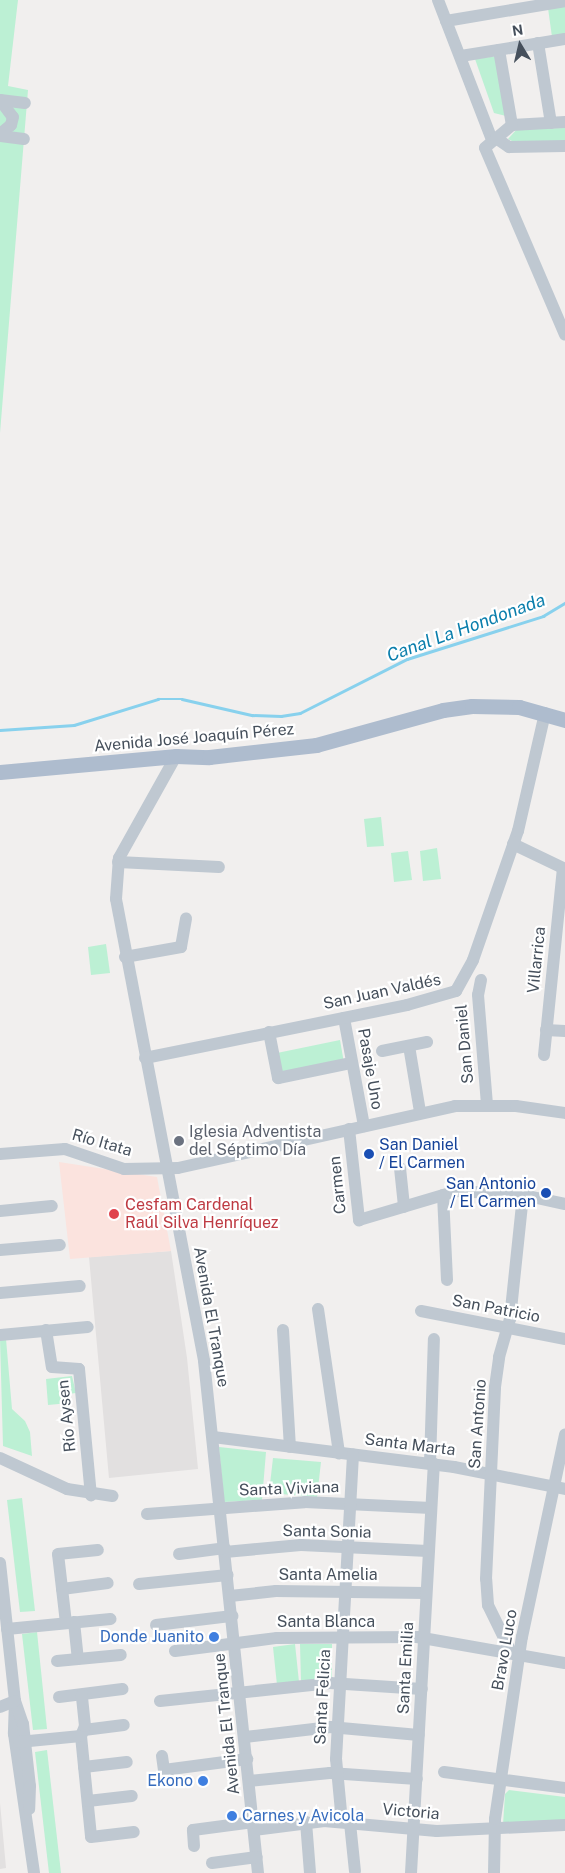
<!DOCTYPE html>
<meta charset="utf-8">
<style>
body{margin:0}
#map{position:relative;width:565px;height:1873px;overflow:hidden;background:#f1efee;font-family:"Public Sans",sans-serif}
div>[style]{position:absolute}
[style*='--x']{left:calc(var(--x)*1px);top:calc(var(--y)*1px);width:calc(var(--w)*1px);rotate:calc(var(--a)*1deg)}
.education>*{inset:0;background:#e2e0e0}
.medical>*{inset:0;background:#fbe3de}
.green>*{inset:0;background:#bcf0d4}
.stream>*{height:2.5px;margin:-1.25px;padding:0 1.25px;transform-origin:1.25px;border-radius:1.25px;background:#88d1ed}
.minor>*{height:12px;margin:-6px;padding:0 6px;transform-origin:6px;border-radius:6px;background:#bfc8d1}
.major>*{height:15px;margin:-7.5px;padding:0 7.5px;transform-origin:7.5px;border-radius:7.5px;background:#aebcce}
.dots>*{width:14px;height:14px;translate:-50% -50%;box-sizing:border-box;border:2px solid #fff;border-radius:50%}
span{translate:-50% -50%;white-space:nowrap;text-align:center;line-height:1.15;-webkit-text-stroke:4.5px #fff;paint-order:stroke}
.street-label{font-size:16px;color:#46505c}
.worship-label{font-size:16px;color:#5b616d}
.left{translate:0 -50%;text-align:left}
.transit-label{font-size:16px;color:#164399}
.right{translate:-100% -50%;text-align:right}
.health-label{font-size:16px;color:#be3a42}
.shop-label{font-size:16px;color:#366cbe}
.water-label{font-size:18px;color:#0a7eac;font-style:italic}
.north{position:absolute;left:495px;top:20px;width:50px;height:50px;-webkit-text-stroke:4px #fff;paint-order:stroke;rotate:351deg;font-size:14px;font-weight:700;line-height:20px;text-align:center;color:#46505c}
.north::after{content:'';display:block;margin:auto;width:18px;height:22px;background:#46505c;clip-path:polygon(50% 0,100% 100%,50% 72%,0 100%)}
</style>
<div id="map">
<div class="education">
<div style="clip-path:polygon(171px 1251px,187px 1358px,198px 1469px,109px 1478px,89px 1257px)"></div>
<div style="clip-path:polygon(0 1803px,6px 1868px,0 1869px)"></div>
</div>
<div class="medical">
<div style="clip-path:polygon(59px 1162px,157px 1177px,171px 1251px,70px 1259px)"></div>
</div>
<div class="green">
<div style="clip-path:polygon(0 0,18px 0,8px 86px,28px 90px,0 433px)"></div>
<div style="clip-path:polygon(565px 6px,565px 36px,552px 37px,548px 8px)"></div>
<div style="clip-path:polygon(497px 56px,506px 116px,494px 113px,475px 59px)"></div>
<div style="clip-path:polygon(565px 128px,565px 142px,514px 142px,508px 139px,517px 129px)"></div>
<div style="clip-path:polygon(381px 817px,384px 846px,367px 847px,364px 819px)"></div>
<div style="clip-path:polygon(437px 848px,441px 879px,423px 881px,420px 851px)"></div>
<div style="clip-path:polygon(408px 851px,412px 880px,394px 882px,391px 853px)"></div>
<div style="clip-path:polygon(106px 944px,110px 973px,91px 975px,88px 947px)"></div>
<div style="clip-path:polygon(340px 1040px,344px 1063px,280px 1076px,277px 1053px)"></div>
<div style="clip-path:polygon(0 1339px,6px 1339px,12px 1409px,25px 1421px,30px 1432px,32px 1456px,3px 1446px)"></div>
<div style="clip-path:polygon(72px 1376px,76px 1393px,68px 1394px,69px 1403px,48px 1405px,46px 1379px)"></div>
<div style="clip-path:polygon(219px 1447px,266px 1452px,262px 1500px,224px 1502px)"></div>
<div style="clip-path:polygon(273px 1458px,321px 1462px,317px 1497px,269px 1493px)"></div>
<div style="clip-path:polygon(22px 1498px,35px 1611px,20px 1612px,7px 1500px)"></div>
<div style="clip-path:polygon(37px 1632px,47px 1729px,33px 1730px,22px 1634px)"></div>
<div style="clip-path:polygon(295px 1644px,299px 1682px,277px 1685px,273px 1647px)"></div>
<div style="clip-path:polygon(300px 1644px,332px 1644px,332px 1679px,301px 1681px)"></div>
<div style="clip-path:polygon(47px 1750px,61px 1873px,49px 1873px,35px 1752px)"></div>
<div style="clip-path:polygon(509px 1790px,565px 1797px,565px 1821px,503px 1825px,505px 1794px)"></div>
</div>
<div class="stream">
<div style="--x:0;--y:730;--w:74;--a:-3.9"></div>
<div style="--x:74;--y:725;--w:88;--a:-17.2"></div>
<div style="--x:158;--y:699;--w:24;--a:0"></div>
<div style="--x:182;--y:699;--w:72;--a:12.9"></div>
<div style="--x:252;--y:715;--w:29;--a:2"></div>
<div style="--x:281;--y:716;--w:19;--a:-9"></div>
<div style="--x:300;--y:713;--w:120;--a:-26.8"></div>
<div style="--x:407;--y:659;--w:143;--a:-17.5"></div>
<div style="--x:543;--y:616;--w:26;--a:-31"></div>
</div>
<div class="minor">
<div style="--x:438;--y:0;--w:150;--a:68.9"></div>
<div style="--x:446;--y:21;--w:121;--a:-9.5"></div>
<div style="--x:538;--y:43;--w:81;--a:80.8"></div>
<div style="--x:499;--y:50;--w:76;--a:80.2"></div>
<div style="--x:461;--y:56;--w:105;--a:-9.3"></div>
<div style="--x:0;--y:100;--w:21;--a:53"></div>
<div style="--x:13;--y:117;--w:8;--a:104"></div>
<div style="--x:11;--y:125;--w:14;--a:141"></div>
<div style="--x:0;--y:100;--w:25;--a:7"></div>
<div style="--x:565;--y:122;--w:53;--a:176.8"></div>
<div style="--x:512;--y:125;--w:35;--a:140"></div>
<div style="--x:485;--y:148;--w:203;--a:66.8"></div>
<div style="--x:0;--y:136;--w:24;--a:7"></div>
<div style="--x:496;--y:138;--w:16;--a:35"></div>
<div style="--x:509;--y:147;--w:56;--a:-1"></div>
<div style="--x:176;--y:756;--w:117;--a:119.2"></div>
<div style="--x:119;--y:858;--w:41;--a:94.2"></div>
<div style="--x:116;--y:899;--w:470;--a:79.2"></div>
<div style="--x:204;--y:1361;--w:515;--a:83.98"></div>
<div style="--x:513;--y:844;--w:58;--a:25.7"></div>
<div style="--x:118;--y:862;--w:101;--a:2.8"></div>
<div style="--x:125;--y:957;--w:57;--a:-10.1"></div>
<div style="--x:181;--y:947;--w:29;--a:-80"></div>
<div style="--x:481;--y:980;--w:15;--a:101"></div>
<div style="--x:478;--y:995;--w:110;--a:85.3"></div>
<div style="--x:344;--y:1018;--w:110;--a:79.5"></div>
<div style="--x:546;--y:1030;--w:19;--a:3"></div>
<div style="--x:269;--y:1032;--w:47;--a:78.9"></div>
<div style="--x:278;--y:1078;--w:75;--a:-11.6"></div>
<div style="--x:409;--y:1046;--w:67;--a:80.5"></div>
<div style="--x:382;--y:1051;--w:46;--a:-11.3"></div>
<div style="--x:544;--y:1055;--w:187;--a:-84.2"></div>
<div style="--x:145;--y:1058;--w:267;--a:-11.4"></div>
<div style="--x:407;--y:1005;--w:51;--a:-15.9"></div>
<div style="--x:456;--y:991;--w:35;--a:-61"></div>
<div style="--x:473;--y:960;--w:137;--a:-70.8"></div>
<div style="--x:518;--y:831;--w:121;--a:-77.1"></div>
<div style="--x:349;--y:1129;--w:92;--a:83.7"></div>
<div style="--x:359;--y:1220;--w:102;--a:-16.5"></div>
<div style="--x:457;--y:1191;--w:66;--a:3.5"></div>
<div style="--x:523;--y:1195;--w:43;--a:12.1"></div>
<div style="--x:0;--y:1154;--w:65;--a:-4.4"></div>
<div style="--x:65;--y:1149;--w:62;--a:18.7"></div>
<div style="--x:124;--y:1169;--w:54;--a:-1.1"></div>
<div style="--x:178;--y:1168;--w:284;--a:-12.6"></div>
<div style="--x:455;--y:1106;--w:61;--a:0"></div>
<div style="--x:516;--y:1106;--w:49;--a:8.1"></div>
<div style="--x:400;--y:1168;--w:39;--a:84"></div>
<div style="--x:443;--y:1195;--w:85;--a:87.3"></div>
<div style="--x:0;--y:1211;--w:52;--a:-5.5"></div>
<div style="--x:0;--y:1250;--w:60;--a:-4.8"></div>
<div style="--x:0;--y:1293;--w:80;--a:-5"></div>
<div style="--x:318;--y:1309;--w:146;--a:81.7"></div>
<div style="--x:421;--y:1311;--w:147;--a:11"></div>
<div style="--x:46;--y:1330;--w:37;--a:81"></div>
<div style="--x:52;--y:1367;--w:27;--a:4"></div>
<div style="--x:79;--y:1369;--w:127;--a:84.6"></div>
<div style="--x:283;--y:1330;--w:117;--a:86.6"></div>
<div style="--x:0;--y:1335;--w:88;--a:-5.2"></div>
<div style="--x:213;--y:1437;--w:243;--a:7.1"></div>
<div style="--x:454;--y:1467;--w:113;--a:11.2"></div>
<div style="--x:0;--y:1458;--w:74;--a:24.8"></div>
<div style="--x:67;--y:1489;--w:46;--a:8.8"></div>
<div style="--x:430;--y:1463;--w:124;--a:-88.2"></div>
<div style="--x:147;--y:1514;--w:158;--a:-4.3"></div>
<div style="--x:305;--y:1502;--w:126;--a:2.7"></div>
<div style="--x:225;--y:1552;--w:76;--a:-5.3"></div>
<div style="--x:301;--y:1545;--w:127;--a:2.7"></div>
<div style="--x:179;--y:1554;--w:46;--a:-7.4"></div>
<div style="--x:0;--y:1563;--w:139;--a:83.8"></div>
<div style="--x:15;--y:1701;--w:33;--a:92"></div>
<div style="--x:14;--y:1734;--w:140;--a:81.8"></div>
<div style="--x:139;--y:1584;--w:89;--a:-5.8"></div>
<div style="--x:62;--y:1589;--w:46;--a:-7.4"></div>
<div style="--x:230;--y:1596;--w:46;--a:-6.2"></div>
<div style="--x:276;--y:1591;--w:150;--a:0.8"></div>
<div style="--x:74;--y:1622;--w:37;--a:84"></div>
<div style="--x:66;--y:1623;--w:69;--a:-96.6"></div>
<div style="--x:58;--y:1554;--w:40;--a:-5.7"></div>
<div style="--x:156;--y:1625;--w:77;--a:-6.8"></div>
<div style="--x:7;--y:1629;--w:104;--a:-5.5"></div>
<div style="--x:175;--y:1651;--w:103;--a:-7.3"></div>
<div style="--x:277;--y:1638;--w:140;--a:-0.4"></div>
<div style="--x:417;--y:1637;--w:150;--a:10"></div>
<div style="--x:511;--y:1652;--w:52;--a:-116.1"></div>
<div style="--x:488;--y:1605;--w:26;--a:-94"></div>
<div style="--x:486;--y:1579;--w:192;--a:-87.3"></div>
<div style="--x:495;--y:1387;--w:30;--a:-82"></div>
<div style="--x:499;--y:1357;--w:40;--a:-74"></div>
<div style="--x:510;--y:1319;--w:125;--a:-84"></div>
<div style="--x:57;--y:1661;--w:64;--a:-5.4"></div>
<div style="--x:59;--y:1697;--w:64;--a:-7.2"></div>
<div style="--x:15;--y:1701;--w:24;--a:71"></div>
<div style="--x:23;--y:1724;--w:62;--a:83.6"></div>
<div style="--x:30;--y:1786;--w:23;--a:92"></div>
<div style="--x:160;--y:1701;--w:171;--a:-6"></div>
<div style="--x:330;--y:1683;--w:92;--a:3.7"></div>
<div style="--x:0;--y:1707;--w:16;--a:-22"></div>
<div style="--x:84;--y:1730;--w:40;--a:-7.1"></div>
<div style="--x:81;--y:1736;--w:101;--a:84.3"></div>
<div style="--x:91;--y:1837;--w:43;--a:-6.6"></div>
<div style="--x:245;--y:1737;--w:86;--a:-6.7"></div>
<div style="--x:330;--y:1727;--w:89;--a:5.1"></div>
<div style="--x:19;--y:1742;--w:62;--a:-5.5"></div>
<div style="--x:81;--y:1736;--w:11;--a:-68"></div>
<div style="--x:85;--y:1726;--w:31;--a:-96"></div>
<div style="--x:162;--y:1756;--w:14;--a:82"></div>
<div style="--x:164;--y:1770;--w:84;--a:-7.5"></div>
<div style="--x:84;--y:1767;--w:43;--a:-6.6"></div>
<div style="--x:444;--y:1772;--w:122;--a:7.5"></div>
<div style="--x:249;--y:1781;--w:81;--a:-5.6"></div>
<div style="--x:330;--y:1773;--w:87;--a:3.9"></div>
<div style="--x:88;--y:1801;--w:44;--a:-6.5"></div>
<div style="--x:306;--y:1822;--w:51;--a:85.5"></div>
<div style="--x:342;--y:1822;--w:63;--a:-95.4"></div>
<div style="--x:336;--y:1759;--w:305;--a:-86.8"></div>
<div style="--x:350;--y:1823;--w:48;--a:84.1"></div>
<div style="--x:254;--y:1830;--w:71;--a:-7.3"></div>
<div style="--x:324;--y:1821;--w:113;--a:5.1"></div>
<div style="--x:437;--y:1831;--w:128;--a:-2.7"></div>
<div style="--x:194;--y:1846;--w:16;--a:-94"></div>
<div style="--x:193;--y:1830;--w:61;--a:-7.6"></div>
<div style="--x:212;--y:1863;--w:45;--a:-7.6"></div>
<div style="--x:411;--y:1873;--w:410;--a:-86.8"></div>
<div style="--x:494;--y:1873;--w:54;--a:-88.9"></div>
<div style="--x:495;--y:1819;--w:184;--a:-81.6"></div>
<div style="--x:522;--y:1637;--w:207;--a:-78"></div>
</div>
<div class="major">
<div style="--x:0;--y:772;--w:177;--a:-5.2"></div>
<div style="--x:176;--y:756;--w:33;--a:2"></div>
<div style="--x:209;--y:757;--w:108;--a:-6.4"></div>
<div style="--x:316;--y:745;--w:132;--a:-15.4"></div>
<div style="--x:443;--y:710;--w:29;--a:-8"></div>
<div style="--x:472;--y:706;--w:47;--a:1.2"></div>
<div style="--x:519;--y:707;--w:48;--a:15.8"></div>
</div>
<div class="dots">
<div style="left:179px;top:1141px;background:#6b7280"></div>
<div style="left:369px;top:1154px;background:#1a4fb4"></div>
<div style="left:546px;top:1193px;background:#1a4fb4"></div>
<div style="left:114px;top:1214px;background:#e0444e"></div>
<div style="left:214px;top:1637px;background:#3f7fe0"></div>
<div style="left:203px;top:1781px;background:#3f7fe0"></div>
<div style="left:232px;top:1816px;background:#3f7fe0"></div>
</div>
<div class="street-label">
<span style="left:194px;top:738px;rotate:-5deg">Avenida José Joaquín Pérez</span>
<span style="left:537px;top:960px;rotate:-84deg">Villarrica</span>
<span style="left:382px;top:992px;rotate:-12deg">San Juan Valdés</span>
<span style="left:465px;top:1044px;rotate:-95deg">San Daniel</span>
<span style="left:370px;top:1069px;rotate:80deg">Pasaje Uno</span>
<span style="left:102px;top:1143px;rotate:16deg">Río Itata</span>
<span style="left:338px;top:1185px;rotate:-96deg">Carmen</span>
<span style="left:496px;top:1309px;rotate:11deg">San Patricio</span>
<span style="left:211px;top:1317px;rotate:80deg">Avenida El Tranque</span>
<span style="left:67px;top:1416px;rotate:-96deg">Río Aysen</span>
<span style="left:478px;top:1424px;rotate:-86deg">San Antonio</span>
<span style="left:410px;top:1445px;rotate:7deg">Santa Marta</span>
<span style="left:289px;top:1489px;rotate:-2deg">Santa Viviana</span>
<span style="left:327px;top:1532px;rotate:1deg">Santa Sonia</span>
<span style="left:328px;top:1575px">Santa Amelia</span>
<span style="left:326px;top:1622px">Santa Blanca</span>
<span style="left:505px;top:1650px;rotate:-80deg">Bravo Luco</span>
<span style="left:406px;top:1668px;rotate:-87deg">Santa Emilia</span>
<span style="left:323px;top:1697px;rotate:-87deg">Santa Felicia</span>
<span style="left:227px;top:1724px;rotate:-96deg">Avenida El Tranque</span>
<span style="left:411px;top:1812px;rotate:5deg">Victoria</span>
</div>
<div class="worship-label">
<span class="left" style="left:189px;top:1141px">Iglesia Adventista<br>del Séptimo Día</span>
</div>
<div class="transit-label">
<span class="left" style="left:379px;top:1154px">San Daniel<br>/ El Carmen</span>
<span class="right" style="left:536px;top:1193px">San Antonio<br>/ El Carmen</span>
</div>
<div class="health-label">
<span class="left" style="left:125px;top:1214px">Cesfam Cardenal<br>Raúl Silva Henríquez</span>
</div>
<div class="shop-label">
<span class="right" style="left:204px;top:1637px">Donde Juanito</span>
<span class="right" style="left:193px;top:1781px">Ekono</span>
<span class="left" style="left:242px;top:1816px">Carnes y Avicola</span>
</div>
<div class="water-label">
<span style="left:466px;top:628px;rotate:-20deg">Canal La Hondonada</span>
</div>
<div class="north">N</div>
</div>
